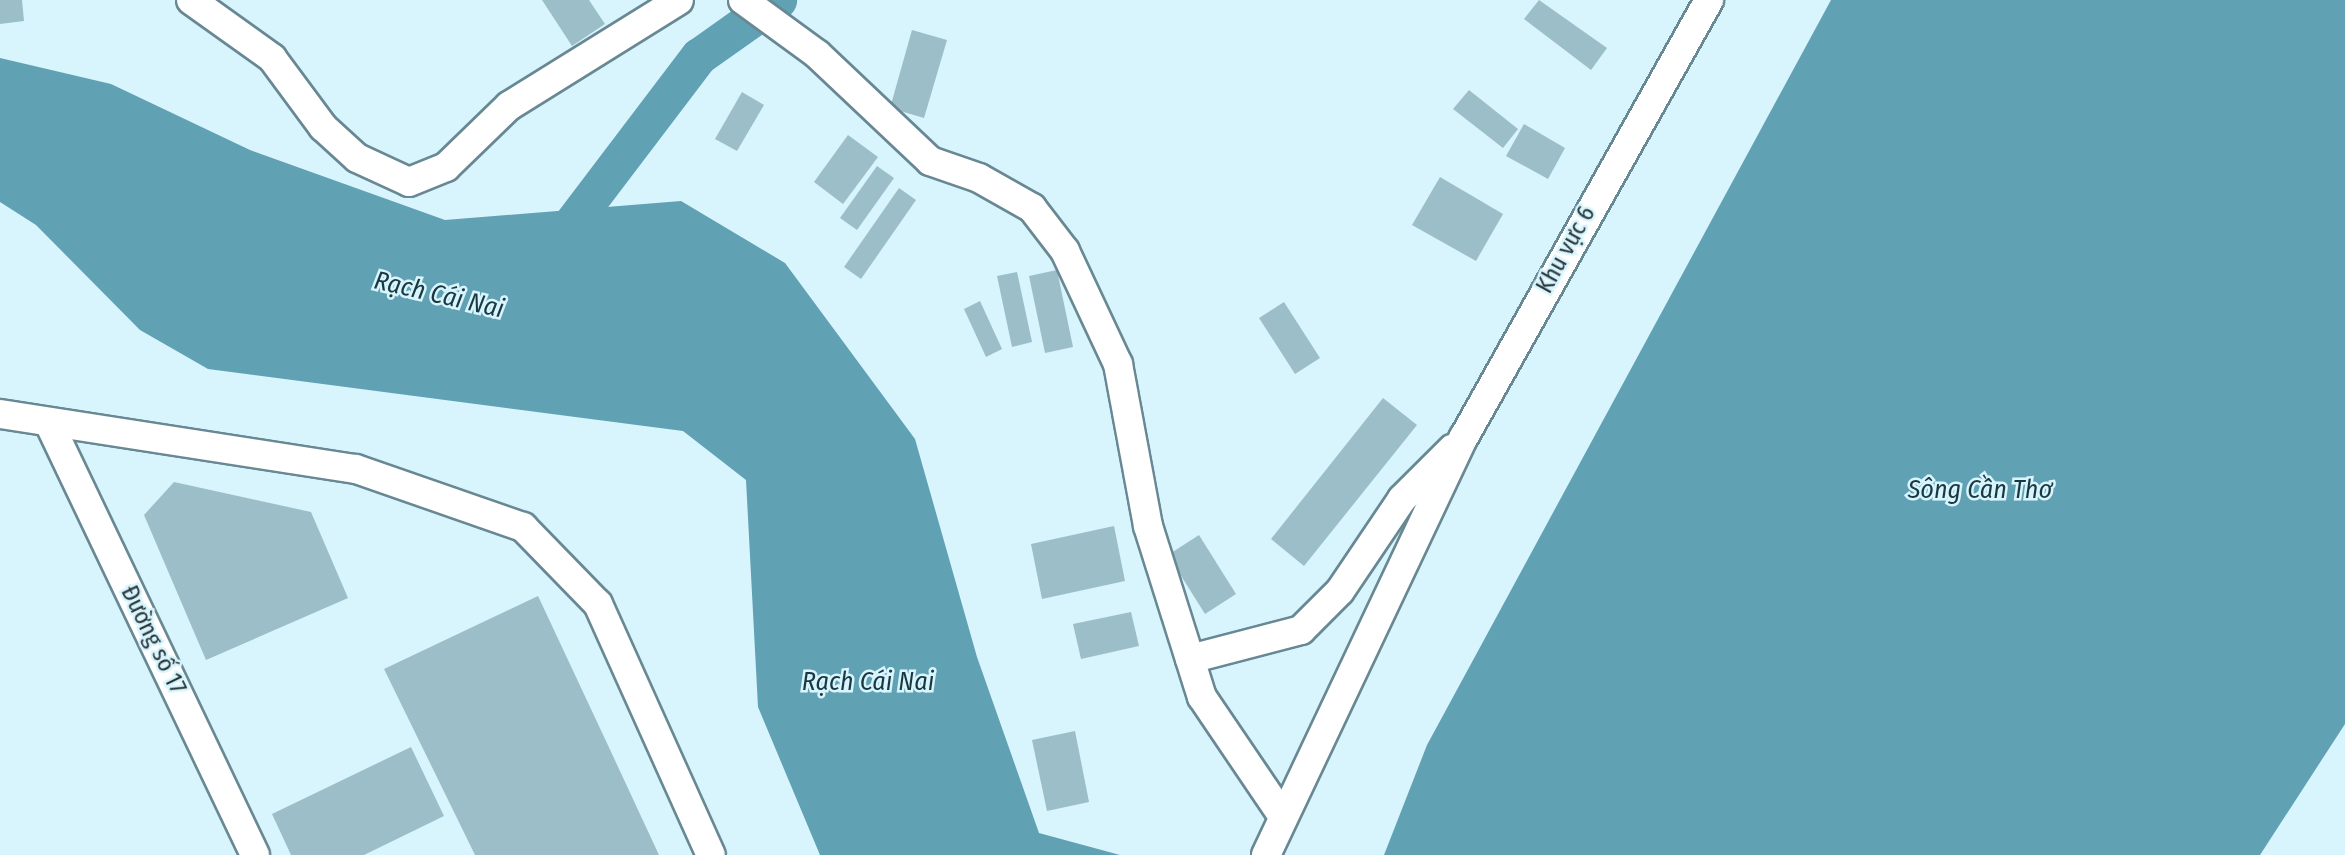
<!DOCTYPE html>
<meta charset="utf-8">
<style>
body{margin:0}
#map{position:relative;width:2345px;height:855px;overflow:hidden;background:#d8f4fd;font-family:"Fira Sans Condensed",sans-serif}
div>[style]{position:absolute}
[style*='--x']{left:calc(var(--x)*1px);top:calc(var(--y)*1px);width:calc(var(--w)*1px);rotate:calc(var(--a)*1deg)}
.water>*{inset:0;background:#60a1b4}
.canal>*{height:37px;margin:-18.5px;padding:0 18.5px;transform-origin:18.5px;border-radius:18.5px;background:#60a1b4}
.building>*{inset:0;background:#9cbec9}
.roads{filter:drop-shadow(2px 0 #688893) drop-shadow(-2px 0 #688893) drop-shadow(0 2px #688893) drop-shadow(0 -2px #688893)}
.street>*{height:28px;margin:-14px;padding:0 14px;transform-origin:14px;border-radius:14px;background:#fff}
span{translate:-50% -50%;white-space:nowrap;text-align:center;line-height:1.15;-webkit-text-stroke:5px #d8f4fd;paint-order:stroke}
.street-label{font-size:24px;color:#273539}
.water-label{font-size:26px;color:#193942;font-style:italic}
</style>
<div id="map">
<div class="water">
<div style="clip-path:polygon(1831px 0,2345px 0,2345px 724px,2260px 855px,1384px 855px,1427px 745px)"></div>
<div style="clip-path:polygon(0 58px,111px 84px,250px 150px,445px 220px,681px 201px,785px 263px,915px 439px,977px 657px,1039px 833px,1120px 855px,820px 855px,758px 707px,746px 480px,683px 431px,208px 369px,140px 330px,36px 225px,0 202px)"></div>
</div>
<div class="canal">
<div style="--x:553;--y:248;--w:241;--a:-52.8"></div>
<div style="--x:699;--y:56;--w:97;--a:-35.3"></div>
</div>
<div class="building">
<div style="clip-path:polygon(0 0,22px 0,24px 21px,0 24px)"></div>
<div style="clip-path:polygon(542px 0,589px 0,605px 24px,572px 46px)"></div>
<div style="clip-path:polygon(1539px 0,1607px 48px,1591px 70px,1524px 19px)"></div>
<div style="clip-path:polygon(912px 30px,947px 40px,924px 118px,890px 108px)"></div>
<div style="clip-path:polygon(1469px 90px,1518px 129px,1503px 148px,1453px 109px)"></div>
<div style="clip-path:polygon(742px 92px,764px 105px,737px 151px,715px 139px)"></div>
<div style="clip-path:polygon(1524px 124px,1565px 148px,1548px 179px,1506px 156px)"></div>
<div style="clip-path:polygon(848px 135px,878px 157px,843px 204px,814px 182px)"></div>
<div style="clip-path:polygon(877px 166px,894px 178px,857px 230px,840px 218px)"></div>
<div style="clip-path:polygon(1440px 177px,1503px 214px,1476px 261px,1412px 225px)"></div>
<div style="clip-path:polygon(899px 188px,916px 200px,861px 279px,844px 267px)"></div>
<div style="clip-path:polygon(1057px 270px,1073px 347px,1045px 353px,1029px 276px)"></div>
<div style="clip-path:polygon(1017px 272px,1032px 342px,1012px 347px,997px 276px)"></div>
<div style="clip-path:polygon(980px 301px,1002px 349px,986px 357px,964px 309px)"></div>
<div style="clip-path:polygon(1284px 302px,1320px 358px,1295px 374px,1259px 318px)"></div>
<div style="clip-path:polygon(1383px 398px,1417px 425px,1304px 566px,1271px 539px)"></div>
<div style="clip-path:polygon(174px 482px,311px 512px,348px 598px,206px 660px,144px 515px)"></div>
<div style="clip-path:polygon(1114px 526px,1125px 581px,1042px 599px,1031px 544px)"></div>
<div style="clip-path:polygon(1199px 535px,1236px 594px,1205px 614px,1168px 555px)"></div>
<div style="clip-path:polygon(538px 596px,606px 741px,659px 855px,475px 855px,384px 669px)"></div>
<div style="clip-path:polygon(1131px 612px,1139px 646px,1081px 659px,1073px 624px)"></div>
<div style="clip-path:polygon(1075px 731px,1089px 802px,1047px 811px,1032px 740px)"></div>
<div style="clip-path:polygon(411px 747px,444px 816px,364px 855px,291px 855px,272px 814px)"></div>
</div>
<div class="roads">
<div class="street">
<div style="--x:191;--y:0;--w:100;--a:35.6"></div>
<div style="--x:272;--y:58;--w:86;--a:53.5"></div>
<div style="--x:323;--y:127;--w:46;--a:42.4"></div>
<div style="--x:357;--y:158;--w:57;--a:24.8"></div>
<div style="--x:409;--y:182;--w:40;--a:-22"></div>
<div style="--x:446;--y:167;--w:88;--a:-44.1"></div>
<div style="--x:509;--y:106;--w:200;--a:-31.9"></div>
<div style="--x:743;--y:0;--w:92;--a:36.1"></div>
<div style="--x:817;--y:54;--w:156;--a:43.4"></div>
<div style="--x:930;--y:161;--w:52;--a:19.1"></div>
<div style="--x:979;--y:178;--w:61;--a:29.5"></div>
<div style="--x:1032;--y:208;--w:54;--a:52.5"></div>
<div style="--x:1065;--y:251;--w:125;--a:64.9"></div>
<div style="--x:1118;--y:364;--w:165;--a:79.5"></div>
<div style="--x:1148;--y:526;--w:179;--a:72.5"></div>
<div style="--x:1202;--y:697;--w:143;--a:55.9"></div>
<div style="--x:0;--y:414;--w:360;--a:8.8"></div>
<div style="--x:356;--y:469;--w:177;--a:19.2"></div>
<div style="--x:523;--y:527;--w:107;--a:45.8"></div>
<div style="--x:598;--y:604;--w:275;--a:65.8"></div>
<div style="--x:50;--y:425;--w:476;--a:64.5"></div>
<div style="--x:1190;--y:659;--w:115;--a:-14.6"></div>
<div style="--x:1301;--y:630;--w:55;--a:-45"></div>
<div style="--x:1340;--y:591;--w:111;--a:-56"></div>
<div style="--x:1402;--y:499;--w:71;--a:-45"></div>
<div style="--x:1266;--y:855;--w:463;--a:-64.7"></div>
<div style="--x:1464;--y:437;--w:501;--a:-60.72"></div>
</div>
</div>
<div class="street-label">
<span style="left:1566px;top:250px;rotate:-61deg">Khu vực 6</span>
<span style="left:153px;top:640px;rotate:64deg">Đường số 17</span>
</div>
<div class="water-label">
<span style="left:439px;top:295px;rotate:13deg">Rạch Cái Nai</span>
<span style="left:1980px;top:490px">Sông Cần Thơ</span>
<span style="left:868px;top:682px">Rạch Cái Nai</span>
</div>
</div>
